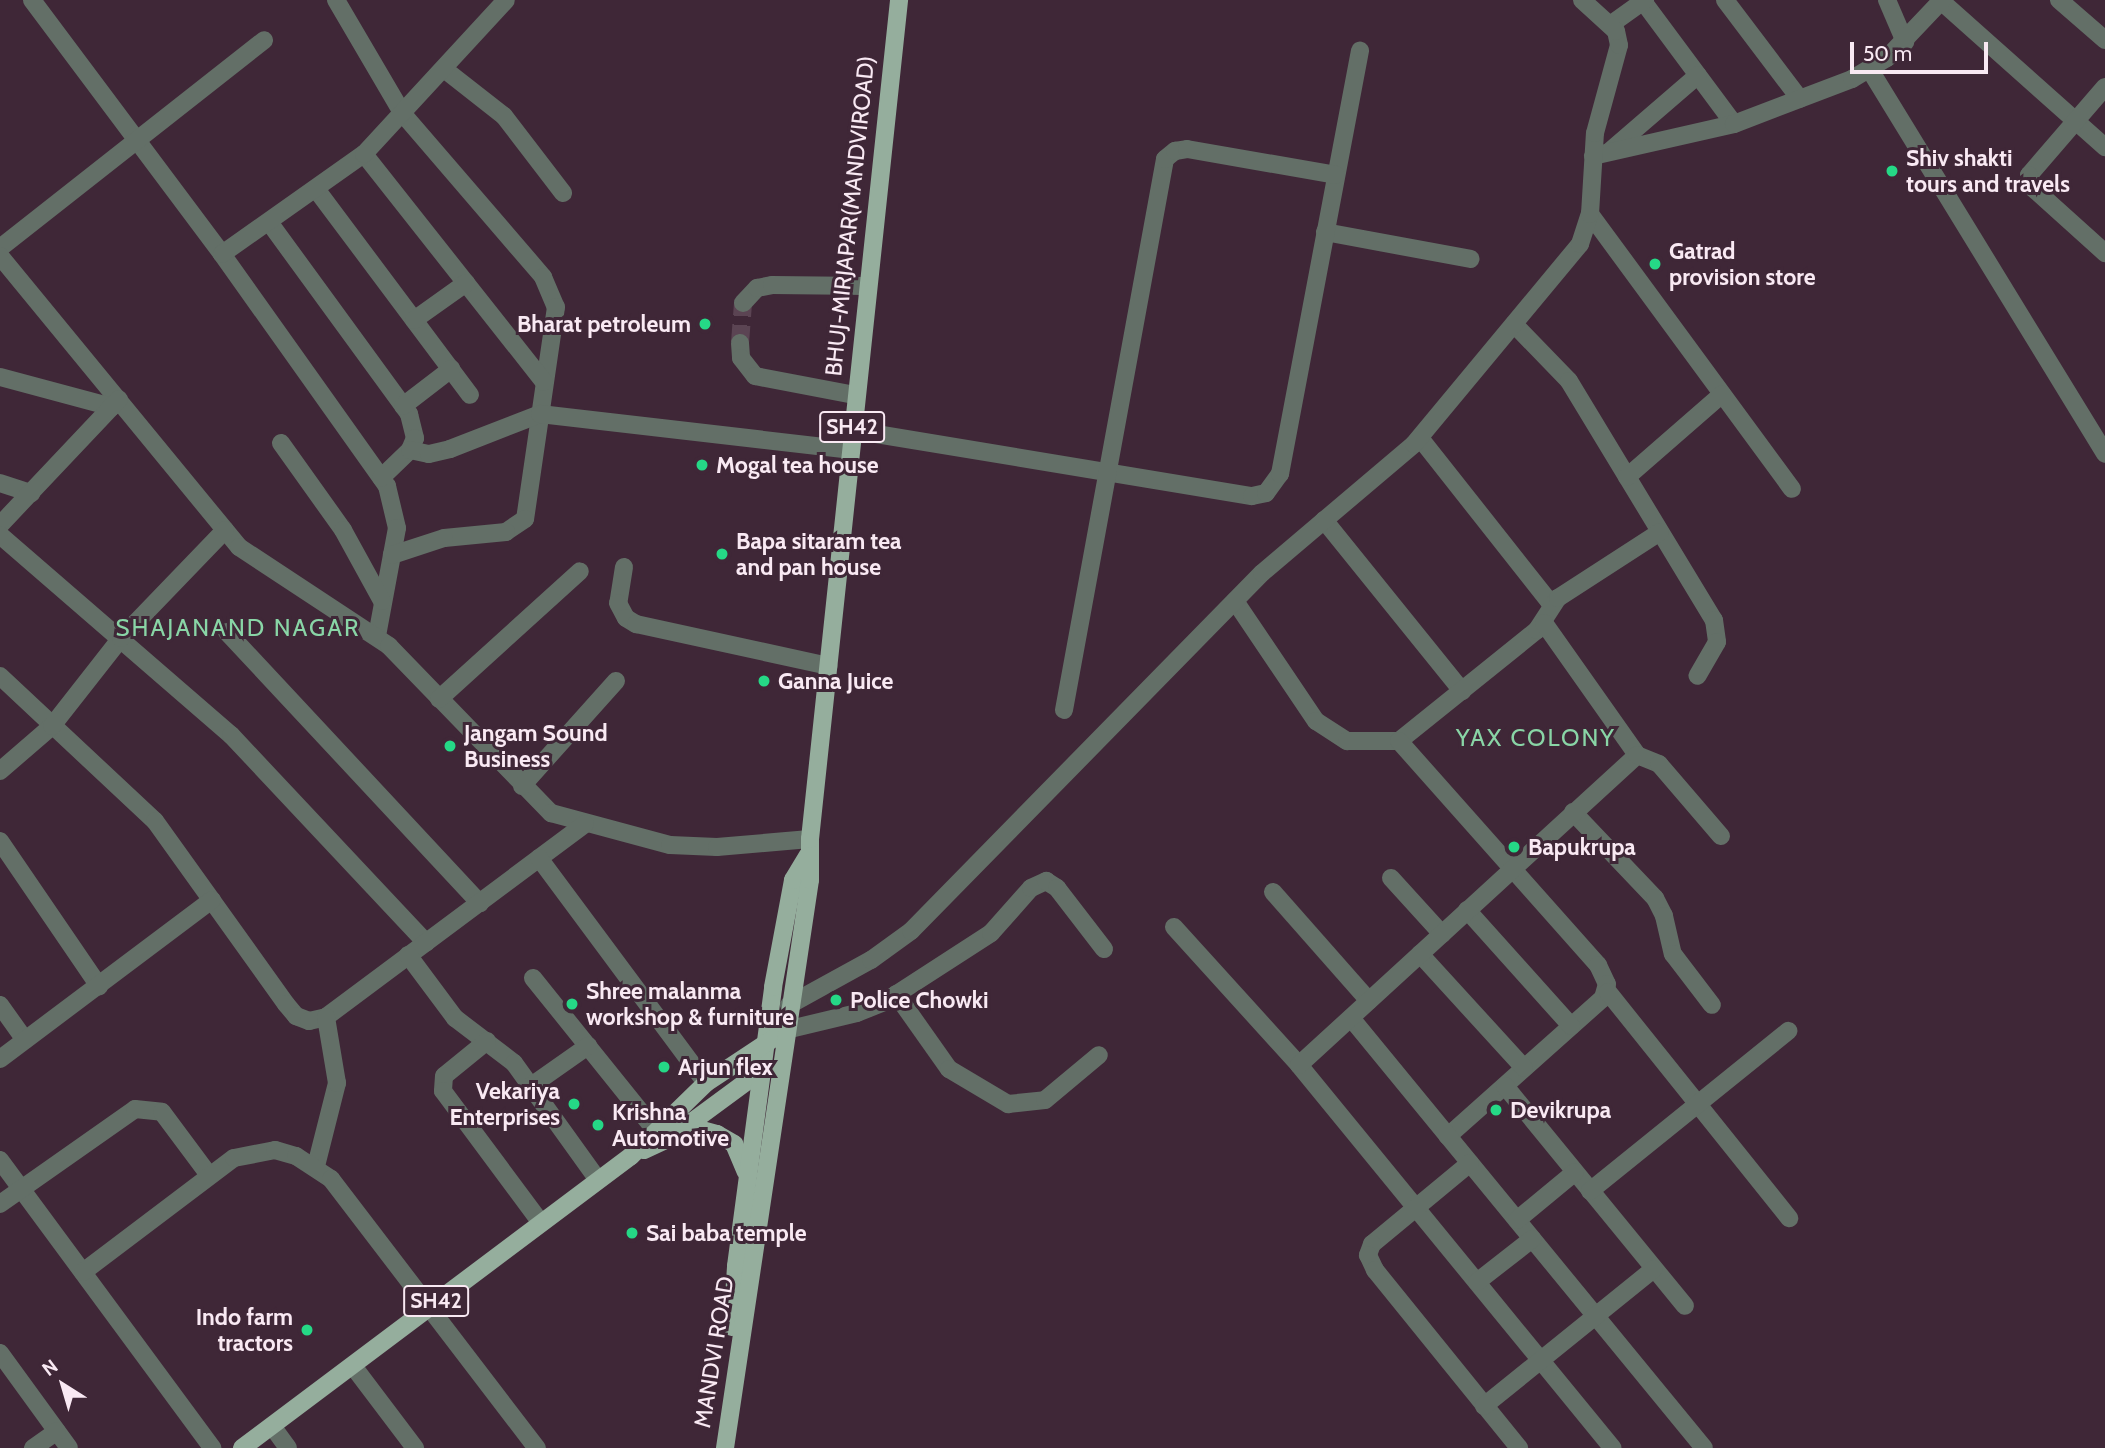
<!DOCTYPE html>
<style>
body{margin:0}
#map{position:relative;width:2105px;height:1448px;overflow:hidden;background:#3f2737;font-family:Cabin,sans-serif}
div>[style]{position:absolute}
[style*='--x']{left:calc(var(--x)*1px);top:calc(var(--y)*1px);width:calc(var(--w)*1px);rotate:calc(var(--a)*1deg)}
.minor-tunnel>*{height:18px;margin-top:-9px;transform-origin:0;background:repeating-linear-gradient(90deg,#5b4453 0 18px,transparent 0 27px)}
.minor>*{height:18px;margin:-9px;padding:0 9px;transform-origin:9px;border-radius:9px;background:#636f67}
.major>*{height:18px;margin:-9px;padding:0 9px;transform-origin:9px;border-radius:9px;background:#95ae9d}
.dots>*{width:19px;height:19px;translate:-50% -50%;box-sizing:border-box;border:4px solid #3f2737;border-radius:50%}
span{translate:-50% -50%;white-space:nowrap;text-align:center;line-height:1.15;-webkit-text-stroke:6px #3f2737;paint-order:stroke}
.shield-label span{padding:2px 5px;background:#3f2737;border:2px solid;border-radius:5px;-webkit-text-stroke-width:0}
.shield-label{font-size:21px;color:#f9e9f3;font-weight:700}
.poi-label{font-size:23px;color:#f9e9f3;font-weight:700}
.left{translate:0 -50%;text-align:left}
.right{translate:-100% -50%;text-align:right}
.street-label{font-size:23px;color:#f9e9f3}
.neighbourhood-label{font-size:24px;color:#89d5a6;letter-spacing:2px}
.north{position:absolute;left:28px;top:1350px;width:70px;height:70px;-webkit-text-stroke:5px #3f2737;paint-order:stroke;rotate:323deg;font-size:19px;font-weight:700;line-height:28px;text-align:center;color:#f9e9f3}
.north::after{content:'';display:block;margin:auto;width:24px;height:32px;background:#f9e9f3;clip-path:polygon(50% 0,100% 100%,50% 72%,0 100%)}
.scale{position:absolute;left:1850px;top:42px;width:138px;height:32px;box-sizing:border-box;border:4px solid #f9e9f3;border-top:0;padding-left:9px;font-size:21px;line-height:24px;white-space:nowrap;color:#f9e9f3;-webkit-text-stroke:5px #3f2737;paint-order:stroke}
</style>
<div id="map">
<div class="minor-tunnel">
<div style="--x:740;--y:343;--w:40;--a:-85.7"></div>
</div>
<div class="minor">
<div style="--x:32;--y:0;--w:317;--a:53.2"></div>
<div style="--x:222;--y:254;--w:285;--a:54.6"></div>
<div style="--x:387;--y:486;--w:43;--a:76.6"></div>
<div style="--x:397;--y:528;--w:110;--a:100.5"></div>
<div style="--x:336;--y:0;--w:132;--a:59.6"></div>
<div style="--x:403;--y:114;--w:215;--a:49.3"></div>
<div style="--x:543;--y:277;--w:33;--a:67"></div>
<div style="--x:556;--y:307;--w:214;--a:98.3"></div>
<div style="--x:525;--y:519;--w:23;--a:146"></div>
<div style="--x:506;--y:532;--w:62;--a:174.5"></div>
<div style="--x:444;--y:538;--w:55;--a:161.9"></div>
<div style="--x:1642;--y:0;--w:154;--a:53.4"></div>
<div style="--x:1725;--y:0;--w:124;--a:52.9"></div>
<div style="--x:1887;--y:0;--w:46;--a:66.8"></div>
<div style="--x:2059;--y:0;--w:61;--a:41"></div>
<div style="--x:1941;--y:1;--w:220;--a:41.7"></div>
<div style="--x:1610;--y:25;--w:43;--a:-35.5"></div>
<div style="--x:444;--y:69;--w:76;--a:38.1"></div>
<div style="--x:504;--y:116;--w:97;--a:52.5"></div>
<div style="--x:1870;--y:70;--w:450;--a:58.5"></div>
<div style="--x:2105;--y:87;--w:116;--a:130.8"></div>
<div style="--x:2029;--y:175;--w:15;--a:70"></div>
<div style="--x:2034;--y:189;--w:96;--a:42"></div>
<div style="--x:1610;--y:151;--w:116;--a:-40.8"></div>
<div style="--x:364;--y:154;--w:290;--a:51.7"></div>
<div style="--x:1593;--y:156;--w:145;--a:-12.8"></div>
<div style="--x:1734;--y:124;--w:126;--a:-20.9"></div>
<div style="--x:1852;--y:79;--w:41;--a:-31"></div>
<div style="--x:1887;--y:58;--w:80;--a:-46.5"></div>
<div style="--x:316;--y:189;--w:257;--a:53.2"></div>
<div style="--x:1590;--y:214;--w:341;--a:53.7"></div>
<div style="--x:269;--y:222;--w:238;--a:53.9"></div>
<div style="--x:409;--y:414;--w:25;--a:76"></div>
<div style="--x:415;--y:438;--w:13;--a:113"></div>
<div style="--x:410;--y:450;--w:40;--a:136"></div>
<div style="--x:1325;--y:232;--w:148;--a:10.5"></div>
<div style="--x:0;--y:248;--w:336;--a:-38.2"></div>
<div style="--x:222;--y:254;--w:174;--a:-35.2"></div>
<div style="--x:364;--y:154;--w:209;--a:-47.3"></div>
<div style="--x:0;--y:256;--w:377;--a:50.6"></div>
<div style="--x:239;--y:547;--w:180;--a:33.4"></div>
<div style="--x:389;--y:646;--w:233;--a:45.9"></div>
<div style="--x:551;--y:813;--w:123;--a:15.1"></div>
<div style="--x:670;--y:845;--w:47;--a:2.4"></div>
<div style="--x:717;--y:847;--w:93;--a:-4.9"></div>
<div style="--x:743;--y:303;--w:21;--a:-47"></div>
<div style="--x:757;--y:288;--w:15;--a:-11"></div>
<div style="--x:772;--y:285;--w:95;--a:0.6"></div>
<div style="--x:414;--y:320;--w:64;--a:-35.4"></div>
<div style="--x:1514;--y:324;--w:79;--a:46"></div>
<div style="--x:1569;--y:381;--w:280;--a:58.8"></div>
<div style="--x:1714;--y:620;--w:22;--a:82"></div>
<div style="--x:1717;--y:642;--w:39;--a:120"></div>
<div style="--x:740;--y:343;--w:15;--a:86"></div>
<div style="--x:741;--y:358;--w:23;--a:52"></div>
<div style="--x:755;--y:376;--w:102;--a:10.8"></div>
<div style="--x:0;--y:377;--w:116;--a:15"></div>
<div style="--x:403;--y:406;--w:61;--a:-37.6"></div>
<div style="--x:852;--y:430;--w:405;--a:9.4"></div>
<div style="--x:1252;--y:496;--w:14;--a:-12"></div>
<div style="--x:1266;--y:493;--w:24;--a:-54"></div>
<div style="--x:1280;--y:474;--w:431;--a:-79.3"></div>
<div style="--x:1420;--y:438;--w:213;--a:51.7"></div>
<div style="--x:281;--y:443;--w:107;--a:54.5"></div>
<div style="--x:343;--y:530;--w:81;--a:61.2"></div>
<div style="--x:410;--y:450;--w:19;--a:12"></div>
<div style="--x:429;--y:454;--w:22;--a:-13"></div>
<div style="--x:450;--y:449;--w:97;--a:-21.3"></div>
<div style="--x:540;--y:414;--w:312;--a:6.6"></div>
<div style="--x:1627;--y:477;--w:126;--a:-41.1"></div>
<div style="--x:0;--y:483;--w:33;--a:18"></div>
<div style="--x:1324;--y:520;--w:220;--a:51.1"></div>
<div style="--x:0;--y:525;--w:173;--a:-46.6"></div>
<div style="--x:0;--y:535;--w:306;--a:40.9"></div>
<div style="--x:231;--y:735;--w:285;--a:46.8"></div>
<div style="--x:624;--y:567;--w:36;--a:99"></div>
<div style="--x:618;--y:603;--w:17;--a:62"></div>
<div style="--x:626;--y:618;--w:12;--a:31"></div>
<div style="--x:636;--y:624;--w:197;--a:12.3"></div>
<div style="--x:1235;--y:601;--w:145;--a:56"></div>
<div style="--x:1316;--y:721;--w:37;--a:33"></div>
<div style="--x:1347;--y:741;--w:52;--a:0"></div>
<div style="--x:1399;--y:741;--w:177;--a:-38.8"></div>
<div style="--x:1537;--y:630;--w:38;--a:-57"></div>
<div style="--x:1558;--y:598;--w:121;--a:-32.9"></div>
<div style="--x:1544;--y:623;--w:161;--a:54.8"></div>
<div style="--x:227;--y:632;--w:371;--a:47"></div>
<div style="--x:0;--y:676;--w:212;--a:43.1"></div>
<div style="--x:155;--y:821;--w:225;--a:54.4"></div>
<div style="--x:286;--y:1004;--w:16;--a:50"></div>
<div style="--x:296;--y:1016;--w:14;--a:21"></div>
<div style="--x:309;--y:1021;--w:17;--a:-13"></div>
<div style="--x:326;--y:1017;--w:323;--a:-36.7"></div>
<div style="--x:439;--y:699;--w:190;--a:-42.2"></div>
<div style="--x:1064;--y:710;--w:560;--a:-79.61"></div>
<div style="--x:1165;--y:159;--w:13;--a:-39"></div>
<div style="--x:1175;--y:151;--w:12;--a:-9"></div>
<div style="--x:1187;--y:149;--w:151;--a:9.9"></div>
<div style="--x:1399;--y:741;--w:300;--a:48.4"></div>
<div style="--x:1598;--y:965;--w:21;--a:65"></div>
<div style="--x:1607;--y:984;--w:15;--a:106"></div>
<div style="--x:1603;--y:998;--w:208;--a:138.3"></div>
<div style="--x:0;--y:771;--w:69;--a:-40.9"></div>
<div style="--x:52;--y:726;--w:112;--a:-51.9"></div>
<div style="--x:121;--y:638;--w:150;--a:-46.1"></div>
<div style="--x:522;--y:786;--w:141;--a:-48.2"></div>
<div style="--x:1573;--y:812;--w:119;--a:46.4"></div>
<div style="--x:1655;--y:898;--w:20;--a:63"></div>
<div style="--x:1664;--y:916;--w:39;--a:77"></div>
<div style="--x:1673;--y:954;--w:64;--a:52.6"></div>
<div style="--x:0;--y:841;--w:176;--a:55.7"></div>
<div style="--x:539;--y:858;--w:280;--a:53.4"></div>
<div style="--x:1391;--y:878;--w:76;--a:47.7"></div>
<div style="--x:1273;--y:892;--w:145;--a:48.6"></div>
<div style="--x:1467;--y:910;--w:156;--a:48.1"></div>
<div style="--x:1174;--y:927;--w:186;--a:47.8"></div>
<div style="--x:1299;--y:1065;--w:495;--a:50.7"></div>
<div style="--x:1420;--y:954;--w:154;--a:47.6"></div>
<div style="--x:408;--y:955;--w:79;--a:53.3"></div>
<div style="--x:455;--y:1018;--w:74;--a:37.3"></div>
<div style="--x:514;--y:1063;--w:144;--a:54.3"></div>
<div style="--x:533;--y:978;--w:196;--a:51.2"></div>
<div style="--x:1608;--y:992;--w:290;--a:51.3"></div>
<div style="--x:896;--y:994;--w:92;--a:54.8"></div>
<div style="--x:949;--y:1069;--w:69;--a:30.7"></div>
<div style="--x:1008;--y:1104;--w:37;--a:-6"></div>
<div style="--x:1045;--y:1100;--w:70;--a:-39.8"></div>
<div style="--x:0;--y:1005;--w:43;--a:54.5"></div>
<div style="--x:789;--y:1005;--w:94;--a:-28.8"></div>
<div style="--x:871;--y:960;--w:49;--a:-35.9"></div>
<div style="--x:911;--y:931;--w:501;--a:-45.57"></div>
<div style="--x:1262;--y:573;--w:199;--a:-40.3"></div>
<div style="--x:1414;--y:444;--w:260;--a:-50.3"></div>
<div style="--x:1580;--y:244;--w:32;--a:-72"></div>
<div style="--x:1590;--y:214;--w:81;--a:-86.5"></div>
<div style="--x:1595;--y:133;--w:91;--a:-74.7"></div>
<div style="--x:1619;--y:45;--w:14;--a:-102"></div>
<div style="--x:1616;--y:31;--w:46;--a:-137.6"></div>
<div style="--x:1351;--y:1018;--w:556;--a:50.62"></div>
<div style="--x:786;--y:1030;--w:73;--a:-13.5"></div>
<div style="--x:857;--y:1013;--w:31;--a:-22"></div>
<div style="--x:886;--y:1001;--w:125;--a:-32.9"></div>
<div style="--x:991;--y:933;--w:60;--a:-48.4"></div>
<div style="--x:1031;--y:888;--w:17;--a:-25"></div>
<div style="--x:1046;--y:881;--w:13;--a:32"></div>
<div style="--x:1057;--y:888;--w:77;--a:52.4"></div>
<div style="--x:487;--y:1041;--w:55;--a:140.9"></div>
<div style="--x:444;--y:1076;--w:15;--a:94"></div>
<div style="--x:443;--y:1091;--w:164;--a:53.4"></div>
<div style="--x:0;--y:1059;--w:265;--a:-36.9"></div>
<div style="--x:1299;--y:1065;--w:459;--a:-42.5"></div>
<div style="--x:1637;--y:755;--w:24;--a:22"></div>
<div style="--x:1659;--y:764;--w:95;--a:49.3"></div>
<div style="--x:531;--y:1086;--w:70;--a:-35.1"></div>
<div style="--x:1505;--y:1086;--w:284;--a:50.7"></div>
<div style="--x:0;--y:1160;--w:358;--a:53.6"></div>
<div style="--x:1470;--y:1163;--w:127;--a:140.4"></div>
<div style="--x:1372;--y:1244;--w:12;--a:110"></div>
<div style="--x:1368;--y:1255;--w:17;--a:65"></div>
<div style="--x:1375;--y:1270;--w:229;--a:51"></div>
<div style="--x:316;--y:1166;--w:86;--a:-75.8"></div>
<div style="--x:337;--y:1083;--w:67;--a:-99.5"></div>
<div style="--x:1590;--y:1191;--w:255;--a:-38.9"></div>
<div style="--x:0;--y:1204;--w:165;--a:-35.1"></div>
<div style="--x:135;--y:1109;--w:27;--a:6"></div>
<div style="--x:162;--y:1112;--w:79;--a:53.3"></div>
<div style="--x:1517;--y:1220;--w:75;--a:-39.6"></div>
<div style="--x:83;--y:1272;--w:189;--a:-37.1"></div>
<div style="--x:234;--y:1158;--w:42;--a:-11"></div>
<div style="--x:275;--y:1150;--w:22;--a:16"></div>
<div style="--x:296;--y:1156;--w:42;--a:33.3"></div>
<div style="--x:331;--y:1179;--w:339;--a:52.6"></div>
<div style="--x:1477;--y:1282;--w:70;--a:-38"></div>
<div style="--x:0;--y:1353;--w:117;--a:54"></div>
<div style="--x:353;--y:1366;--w:103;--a:52.9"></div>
<div style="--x:1484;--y:1406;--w:218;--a:-38.9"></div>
<div style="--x:272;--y:1426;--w:27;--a:54"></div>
<div style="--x:33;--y:1448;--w:29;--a:-35"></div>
</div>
<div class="major">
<div style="--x:681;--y:1134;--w:21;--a:-11"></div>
<div style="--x:702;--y:1130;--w:16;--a:15"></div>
<div style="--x:717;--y:1134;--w:20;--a:30"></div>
<div style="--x:734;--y:1144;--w:30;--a:67"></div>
<div style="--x:644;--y:1150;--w:29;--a:-25"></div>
<div style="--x:670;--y:1138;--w:118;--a:-36.4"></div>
<div style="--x:732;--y:1327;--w:61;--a:-86.2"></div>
<div style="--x:736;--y:1266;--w:281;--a:-82.4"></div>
<div style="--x:773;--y:987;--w:109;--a:-79.4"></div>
<div style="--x:793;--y:880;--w:29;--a:-59"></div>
<div style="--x:242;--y:1448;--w:486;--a:-36.9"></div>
<div style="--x:631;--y:1156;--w:105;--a:-44.2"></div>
<div style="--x:706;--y:1083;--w:96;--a:-33.5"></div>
<div style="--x:725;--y:1448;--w:574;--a:-81.49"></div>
<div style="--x:810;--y:880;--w:41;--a:-90"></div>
<div style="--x:810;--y:839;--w:844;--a:-83.94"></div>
</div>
<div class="dots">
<div style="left:1892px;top:171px;background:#25d886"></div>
<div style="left:1655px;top:264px;background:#25d886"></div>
<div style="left:705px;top:324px;background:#25d886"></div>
<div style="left:702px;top:465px;background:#25d886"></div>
<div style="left:722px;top:554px;background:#25d886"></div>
<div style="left:764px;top:681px;background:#25d886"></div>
<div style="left:450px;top:746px;background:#25d886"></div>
<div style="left:1514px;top:847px;background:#25d886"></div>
<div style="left:836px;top:1000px;background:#25d886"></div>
<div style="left:572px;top:1004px;background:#25d886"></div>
<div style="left:664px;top:1067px;background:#25d886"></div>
<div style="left:574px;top:1104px;background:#25d886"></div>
<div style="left:1496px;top:1110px;background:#25d886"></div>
<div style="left:598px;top:1125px;background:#25d886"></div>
<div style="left:632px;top:1233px;background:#25d886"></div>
<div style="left:307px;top:1330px;background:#25d886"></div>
</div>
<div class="shield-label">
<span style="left:852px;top:427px">SH42</span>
<span style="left:436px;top:1301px">SH42</span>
</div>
<div class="poi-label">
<span class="left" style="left:1906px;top:171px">Shiv shakti<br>tours and travels</span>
<span class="left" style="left:1669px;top:264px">Gatrad<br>provision store</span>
<span class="right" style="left:691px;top:324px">Bharat petroleum</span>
<span class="left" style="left:716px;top:465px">Mogal tea house</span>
<span class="left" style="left:736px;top:554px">Bapa sitaram tea<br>and pan house</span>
<span class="left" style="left:778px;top:681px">Ganna Juice</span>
<span class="left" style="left:464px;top:746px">Jangam Sound<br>Business</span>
<span class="left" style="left:1528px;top:847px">Bapukrupa</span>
<span class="left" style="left:586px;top:1004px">Shree malanma<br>workshop &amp; furniture</span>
<span class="left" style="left:850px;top:1000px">Police Chowki</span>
<span class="left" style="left:678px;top:1067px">Arjun flex</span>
<span class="right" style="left:560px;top:1104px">Vekariya<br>Enterprises</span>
<span class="left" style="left:1510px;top:1110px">Devikrupa</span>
<span class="left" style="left:612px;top:1125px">Krishna<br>Automotive</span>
<span class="left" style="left:646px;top:1233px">Sai baba temple</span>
<span class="right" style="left:293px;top:1330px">Indo farm<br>tractors</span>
</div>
<div class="street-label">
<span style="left:850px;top:216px;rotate:-84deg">BHUJ-MIRJAPAR(MANDVIROAD)</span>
<span style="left:714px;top:1352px;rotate:-81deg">MANDVI ROAD</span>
</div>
<div class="neighbourhood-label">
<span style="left:238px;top:628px">SHAJANAND NAGAR</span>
<span style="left:1536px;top:738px">YAX COLONY</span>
</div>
<div class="north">N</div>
<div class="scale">50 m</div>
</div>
